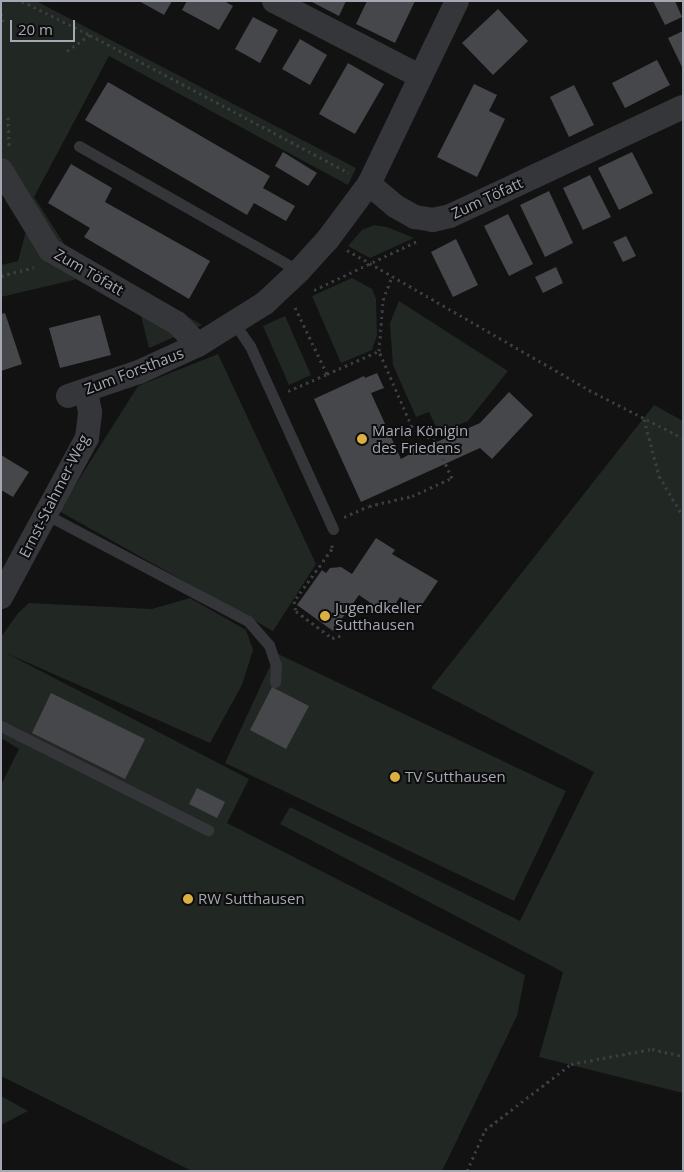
<!DOCTYPE html>
<meta charset="utf-8">
<style>
body{margin:0}
#map{position:relative;width:684px;height:1172px;overflow:hidden;background:#121213;font-family:"Open Sans",sans-serif}
div>[style]{position:absolute}
[style*='--x']{left:calc(var(--x)*1px);top:calc(var(--y)*1px);width:calc(var(--w)*1px);rotate:calc(var(--a)*1deg)}
.green>*{inset:0;background:#212722}
.building>*{inset:0;background:#46474b}
.path>*{height:3px;margin-top:-1.5px;transform-origin:0;background:repeating-linear-gradient(90deg,#3b3d41 0 2.5px,transparent 0 6.5px)}
.service>*{height:11px;margin:-5.5px;padding:0 5.5px;transform-origin:5.5px;border-radius:5.5px;background:#35363a}
.minor>*{height:24px;margin:-12px;padding:0 12px;transform-origin:12px;border-radius:12px;background:#35363a}
.dots>*{width:14px;height:14px;translate:-50% -50%;box-sizing:border-box;border:2px solid #0d0d0e;border-radius:50%}
span{translate:-50% -50%;white-space:nowrap;text-align:center;line-height:1.15;-webkit-text-stroke:4px #0d0d0e;paint-order:stroke}
.street-label{font-size:15px;color:#a5a8b2}
.poi-label{font-size:15px;color:#a5a8b2}
.left{translate:0 -50%;text-align:left}
.frame{position:absolute;inset:0;border:2px solid #a5a8b2;pointer-events:none}
.scale{position:absolute;left:10px;top:20px;width:65px;height:22px;box-sizing:border-box;border:2px solid #a5a8b2;border-top:0;padding-left:6px;font-size:15px;line-height:18px;white-space:nowrap;color:#a5a8b2;-webkit-text-stroke:4px #0d0d0e;paint-order:stroke}
</style>
<div id="map">
<div class="green">
<div style="clip-path:polygon(1px 1px,36px 1px,356px 168px,348px 185px,109px 56px,34px 197px,65px 245px,202px 325px,149px 348px,141px 316px,77px 279px,1px 297px,1px 265px,18px 261px,26px 231px,1px 189px)"></div>
<div style="clip-path:polygon(374px 225px,387px 227px,414px 238px,370px 258px,348px 246px,362px 230px)"></div>
<div style="clip-path:polygon(352px 278px,372px 289px,376px 299px,377px 335px,372px 350px,341px 363px,312px 296px)"></div>
<div style="clip-path:polygon(399px 301px,508px 371px,468px 421px,439px 433px,429px 412px,416px 417px,393px 365px,390px 323px)"></div>
<div style="clip-path:polygon(285px 316px,311px 375px,289px 385px,263px 326px)"></div>
<div style="clip-path:polygon(218px 354px,316px 564px,273px 631px,59px 511px,138px 386px)"></div>
<div style="clip-path:polygon(654px 405px,683px 421px,683px 1093px,539px 1057px,563px 972px,280px 824px,290px 807px,520px 921px,594px 772px,431px 688px)"></div>
<div style="clip-path:polygon(190px 598px,246px 630px,253px 650px,242px 685px,210px 743px,6px 653px,249px 779px,227px 823px,525px 975px,517px 1016px,442px 1171px,192px 1171px,1px 1076px,1px 785px,19px 749px,1px 738px,1px 637px,18px 613px,29px 603px,152px 609px)"></div>
<div style="clip-path:polygon(276px 653px,566px 791px,514px 901px,225px 763px)"></div>
<div style="clip-path:polygon(1px 1096px,28px 1111px,1px 1125px)"></div>
</div>
<div class="building">
<div style="clip-path:polygon(139px 1px,172px 1px,164px 15px)"></div>
<div style="clip-path:polygon(187px 1px,224px 1px,233px 6px,219px 30px,182px 10px)"></div>
<div style="clip-path:polygon(310px 1px,346px 1px,339px 16px)"></div>
<div style="clip-path:polygon(367px 1px,415px 1px,395px 43px,356px 24px)"></div>
<div style="clip-path:polygon(653px 1px,675px 1px,682px 17px,665px 25px)"></div>
<div style="clip-path:polygon(498px 9px,528px 41px,493px 75px,462px 43px)"></div>
<div style="clip-path:polygon(253px 17px,278px 30px,260px 63px,235px 49px)"></div>
<div style="clip-path:polygon(683px 31px,683px 69px,668px 38px)"></div>
<div style="clip-path:polygon(300px 39px,327px 55px,310px 85px,282px 69px)"></div>
<div style="clip-path:polygon(657px 60px,670px 85px,625px 108px,612px 83px)"></div>
<div style="clip-path:polygon(348px 63px,384px 84px,355px 134px,319px 114px)"></div>
<div style="clip-path:polygon(108px 82px,270px 176px,263px 188px,295px 206px,286px 221px,254px 203px,247px 215px,85px 120px)"></div>
<div style="clip-path:polygon(474px 84px,497px 95px,489px 111px,505px 119px,477px 177px,437px 157px)"></div>
<div style="clip-path:polygon(574px 85px,594px 125px,569px 137px,550px 97px)"></div>
<div style="clip-path:polygon(283px 152px,317px 173px,308px 186px,275px 166px)"></div>
<div style="clip-path:polygon(632px 152px,653px 193px,619px 210px,598px 168px)"></div>
<div style="clip-path:polygon(71px 164px,112px 188px,105px 202px,210px 261px,189px 299px,84px 237px,90px 228px,48px 203px)"></div>
<div style="clip-path:polygon(590px 175px,611px 217px,583px 230px,563px 188px)"></div>
<div style="clip-path:polygon(549px 191px,573px 243px,545px 257px,520px 205px)"></div>
<div style="clip-path:polygon(508px 214px,533px 264px,509px 276px,484px 226px)"></div>
<div style="clip-path:polygon(626px 236px,636px 256px,623px 262px,613px 242px)"></div>
<div style="clip-path:polygon(456px 239px,478px 285px,453px 297px,431px 252px)"></div>
<div style="clip-path:polygon(556px 267px,563px 283px,543px 293px,535px 277px)"></div>
<div style="clip-path:polygon(5px 313px,22px 364px,1px 371px,1px 314px)"></div>
<div style="clip-path:polygon(100px 315px,111px 355px,60px 368px,49px 328px)"></div>
<div style="clip-path:polygon(377px 373px,384px 388px,371px 393px,401px 459px,412px 453px,410px 448px,421px 443px,423px 448px,480px 423px,509px 392px,533px 415px,492px 459px,480px 448px,361px 502px,314px 399px,364px 376px,365px 378px)"></div>
<div style="clip-path:polygon(1px 455px,29px 472px,13px 497px,1px 490px)"></div>
<div style="clip-path:polygon(376px 538px,395px 550px,392px 554px,438px 581px,419px 609px,400px 597px,388px 615px,359px 595px,333px 631px,297px 605px,322px 570px,326px 573px,330px 568px,341px 567px,352px 574px)"></div>
<div style="clip-path:polygon(272px 687px,309px 706px,286px 749px,250px 730px)"></div>
<div style="clip-path:polygon(51px 693px,145px 739px,125px 779px,32px 733px)"></div>
<div style="clip-path:polygon(197px 788px,225px 802px,217px 818px,189px 804px)"></div>
</div>
<div class="path">
<div style="--x:22;--y:1;--w:76;--a:26.6"></div>
<div style="--x:90;--y:35;--w:293;--a:28"></div>
<div style="--x:1;--y:13;--w:11;--a:75"></div>
<div style="--x:67;--y:51;--w:28;--a:-35"></div>
<div style="--x:8;--y:117;--w:32;--a:88"></div>
<div style="--x:347;--y:250;--w:280;--a:30"></div>
<div style="--x:589;--y:390;--w:106;--a:27.1"></div>
<div style="--x:1;--y:276;--w:34;--a:-15"></div>
<div style="--x:314;--y:290;--w:114;--a:-25.4"></div>
<div style="--x:327;--y:374;--w:57;--a:-23.9"></div>
<div style="--x:379;--y:351;--w:51;--a:-85.5"></div>
<div style="--x:383;--y:300;--w:25;--a:-69"></div>
<div style="--x:288;--y:391;--w:43;--a:-23.6"></div>
<div style="--x:327;--y:374;--w:76;--a:-115.6"></div>
<div style="--x:644;--y:419;--w:59;--a:75.3"></div>
<div style="--x:659;--y:476;--w:47;--a:59"></div>
<div style="--x:344;--y:517;--w:27;--a:-24"></div>
<div style="--x:369;--y:506;--w:44;--a:-13.1"></div>
<div style="--x:412;--y:496;--w:44;--a:-24.2"></div>
<div style="--x:452;--y:478;--w:41;--a:-114.7"></div>
<div style="--x:435;--y:441;--w:27;--a:-149"></div>
<div style="--x:412;--y:427;--w:83;--a:-113.5"></div>
<div style="--x:332;--y:545;--w:4;--a:90"></div>
<div style="--x:332;--y:549;--w:64;--a:126.2"></div>
<div style="--x:294;--y:601;--w:10;--a:79"></div>
<div style="--x:296;--y:611;--w:45;--a:36.9"></div>
<div style="--x:332;--y:638;--w:10;--a:-17"></div>
<div style="--x:467;--y:1171;--w:45;--a:-66.3"></div>
<div style="--x:485;--y:1130;--w:108;--a:-37.5"></div>
<div style="--x:571;--y:1064;--w:82;--a:-10.5"></div>
<div style="--x:652;--y:1049;--w:32;--a:13"></div>
</div>
<div class="service">
<div style="--x:79;--y:146;--w:253;--a:29.6"></div>
<div style="--x:235;--y:324;--w:27;--a:56"></div>
<div style="--x:250;--y:346;--w:201;--a:65.6"></div>
<div style="--x:47;--y:515;--w:227;--a:27.8"></div>
<div style="--x:248;--y:621;--w:32;--a:49"></div>
<div style="--x:269;--y:645;--w:21;--a:71"></div>
<div style="--x:276;--y:665;--w:17;--a:93"></div>
<div style="--x:1;--y:726;--w:232;--a:26.7"></div>
</div>
<div class="minor">
<div style="--x:274;--y:1;--w:165;--a:27.3"></div>
<div style="--x:1;--y:170;--w:94;--a:58.5"></div>
<div style="--x:50;--y:250;--w:146;--a:29.9"></div>
<div style="--x:177;--y:323;--w:30;--a:46"></div>
<div style="--x:369;--y:184;--w:34;--a:40"></div>
<div style="--x:395;--y:206;--w:23;--a:29"></div>
<div style="--x:415;--y:217;--w:18;--a:9"></div>
<div style="--x:433;--y:220;--w:17;--a:-13"></div>
<div style="--x:450;--y:216;--w:257;--a:-25.1"></div>
<div style="--x:68;--y:396;--w:75;--a:-18.7"></div>
<div style="--x:139;--y:372;--w:65;--a:-24.6"></div>
<div style="--x:198;--y:345;--w:79;--a:-32.1"></div>
<div style="--x:265;--y:303;--w:47;--a:-43.3"></div>
<div style="--x:299;--y:271;--w:43;--a:-47.8"></div>
<div style="--x:328;--y:239;--w:69;--a:-53.3"></div>
<div style="--x:369;--y:184;--w:203;--a:-64.3"></div>
<div style="--x:1;--y:597;--w:181;--a:-61.6"></div>
<div style="--x:87;--y:438;--w:26;--a:-83"></div>
<div style="--x:90;--y:412;--w:21;--a:-101"></div>
</div>
<div class="dots">
<div style="left:362px;top:439px;background:#dcaf41"></div>
<div style="left:325px;top:616px;background:#dcaf41"></div>
<div style="left:395px;top:777px;background:#dcaf41"></div>
<div style="left:188px;top:899px;background:#dcaf41"></div>
</div>
<div class="street-label">
<span style="left:487px;top:198px;rotate:-25deg">Zum Töfatt</span>
<span style="left:89px;top:272px;rotate:30deg">Zum Töfatt</span>
<span style="left:134px;top:371px;rotate:-21deg">Zum Forsthaus</span>
<span style="left:54px;top:496px;rotate:-63deg">Ernst-Stahmer-Weg</span>
</div>
<div class="poi-label">
<span class="left" style="left:372px;top:439px">Maria Königin<br>des Friedens</span>
<span class="left" style="left:335px;top:616px">Jugendkeller<br>Sutthausen</span>
<span class="left" style="left:405px;top:777px">TV Sutthausen</span>
<span class="left" style="left:198px;top:899px">RW Sutthausen</span>
</div>
<div class="frame"></div>
<div class="scale">20 m</div>
</div>
